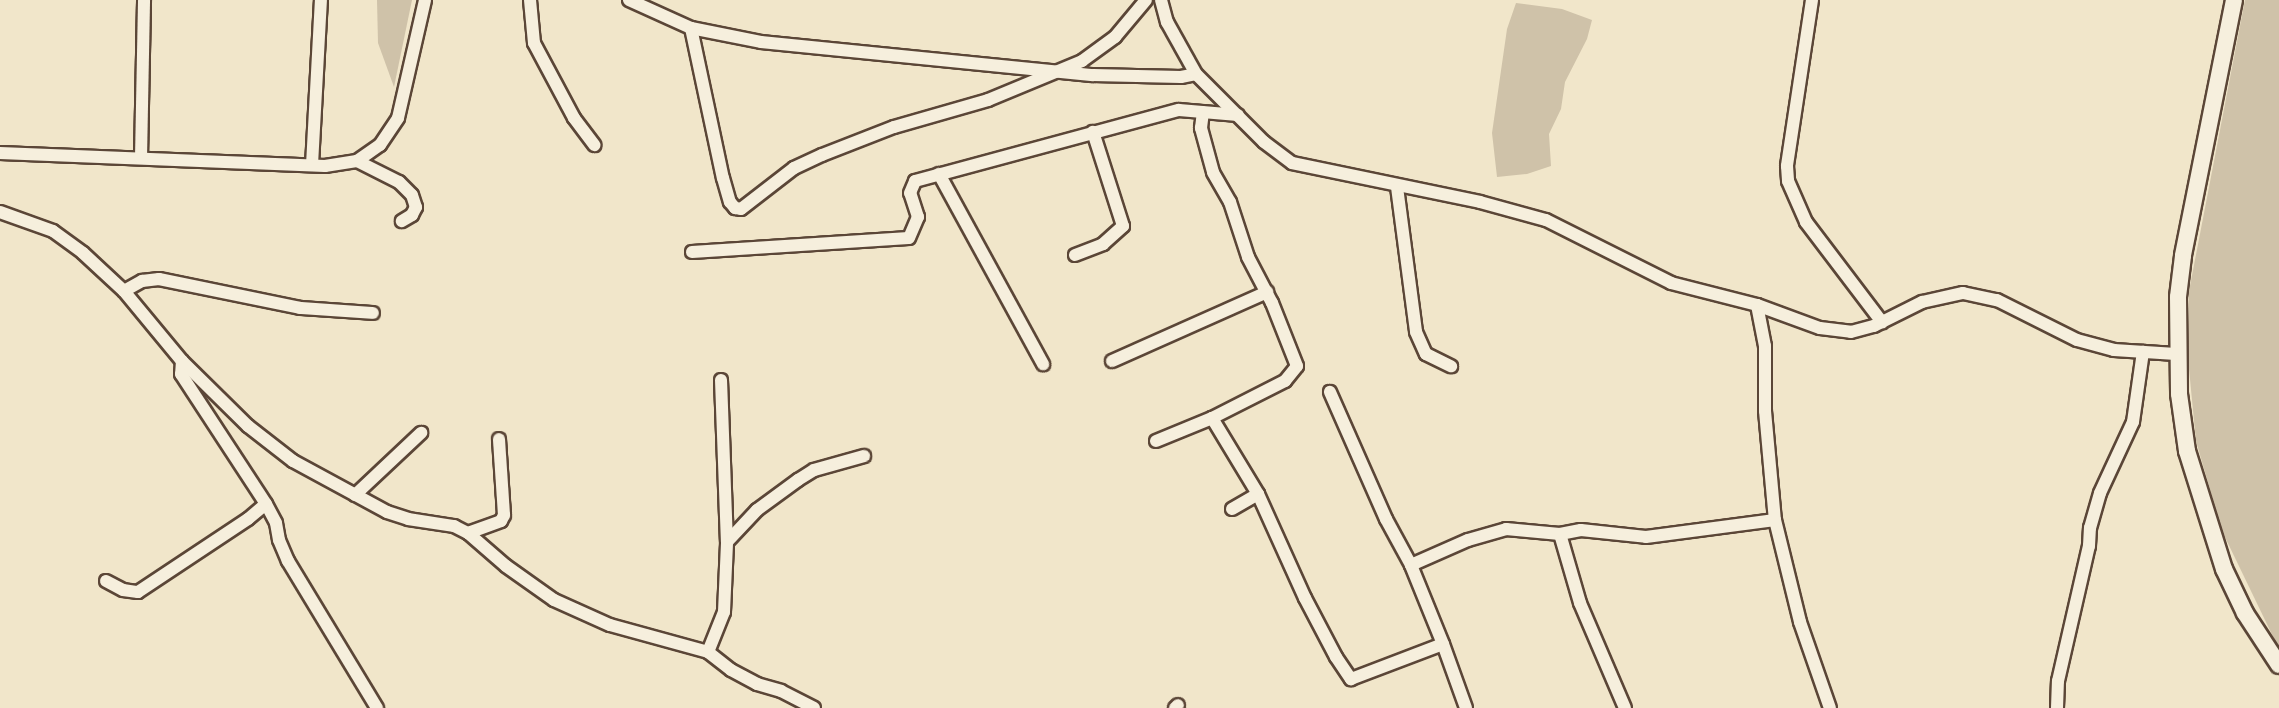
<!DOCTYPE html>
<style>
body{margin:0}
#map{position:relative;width:2279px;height:708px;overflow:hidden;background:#f1e6ca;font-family:"EB Garamond",serif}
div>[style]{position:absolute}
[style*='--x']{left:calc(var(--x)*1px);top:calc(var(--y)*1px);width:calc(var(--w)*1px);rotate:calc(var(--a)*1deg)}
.green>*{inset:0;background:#cfc2a9}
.roads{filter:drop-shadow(2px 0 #5b4637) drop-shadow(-2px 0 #5b4637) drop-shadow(0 2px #5b4637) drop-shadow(0 -2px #5b4637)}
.minor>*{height:12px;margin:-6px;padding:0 6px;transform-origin:6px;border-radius:6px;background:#f6efdd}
.tertiary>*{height:16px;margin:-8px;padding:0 8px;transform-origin:8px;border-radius:8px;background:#f6efdd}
span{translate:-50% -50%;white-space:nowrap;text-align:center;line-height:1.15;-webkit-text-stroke:6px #f6efdd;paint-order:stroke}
</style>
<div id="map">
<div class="green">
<div style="clip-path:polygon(377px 0,412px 0,394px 87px,378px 43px)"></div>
<div style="clip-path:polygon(2245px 0,2279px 0,2279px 649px,2222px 531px,2196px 441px,2189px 369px,2189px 291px)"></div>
<div style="clip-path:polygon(1516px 3px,1562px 9px,1592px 20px,1587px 39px,1565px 82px,1561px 109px,1549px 134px,1551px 166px,1527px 174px,1497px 177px,1492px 133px,1507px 29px)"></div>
</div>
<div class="roads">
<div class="minor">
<div style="--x:530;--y:0;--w:43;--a:84.7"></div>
<div style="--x:534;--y:43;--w:85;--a:61.9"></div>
<div style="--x:574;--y:118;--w:34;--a:53"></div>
<div style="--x:629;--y:0;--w:68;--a:24.3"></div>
<div style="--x:691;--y:28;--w:71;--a:11.3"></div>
<div style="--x:761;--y:42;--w:334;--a:5.7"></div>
<div style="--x:1093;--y:75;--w:88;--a:1.3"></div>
<div style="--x:1181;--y:77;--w:15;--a:-11"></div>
<div style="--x:1161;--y:0;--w:23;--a:75"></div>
<div style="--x:1167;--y:22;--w:60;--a:60.9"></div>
<div style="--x:1196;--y:74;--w:96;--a:45"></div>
<div style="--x:1264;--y:142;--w:35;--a:37"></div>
<div style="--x:1292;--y:163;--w:192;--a:11.7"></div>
<div style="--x:1480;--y:202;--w:68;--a:15.3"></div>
<div style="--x:1546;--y:220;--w:140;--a:26.7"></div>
<div style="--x:1671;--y:283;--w:89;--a:14.3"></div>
<div style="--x:1757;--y:305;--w:67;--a:20.1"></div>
<div style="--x:1820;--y:328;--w:31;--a:7"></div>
<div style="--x:1851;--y:332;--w:24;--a:-15"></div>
<div style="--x:1874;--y:326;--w:54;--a:-26.6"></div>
<div style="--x:1922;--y:302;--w:42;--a:-12.4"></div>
<div style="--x:1963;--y:293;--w:35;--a:12"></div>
<div style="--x:1997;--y:300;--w:89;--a:26.6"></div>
<div style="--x:2077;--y:340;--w:38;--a:15"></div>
<div style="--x:2114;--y:350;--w:62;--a:3.7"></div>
<div style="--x:1812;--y:0;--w:168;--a:98.6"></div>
<div style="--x:1787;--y:166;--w:15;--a:86"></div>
<div style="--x:1788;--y:181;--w:45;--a:66.3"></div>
<div style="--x:1806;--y:222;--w:126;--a:52.8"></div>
<div style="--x:691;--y:28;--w:153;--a:78"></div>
<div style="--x:723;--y:178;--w:25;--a:74"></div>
<div style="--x:730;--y:202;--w:8;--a:50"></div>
<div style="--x:735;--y:208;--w:6;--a:9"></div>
<div style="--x:741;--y:209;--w:67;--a:-37.7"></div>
<div style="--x:794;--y:168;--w:31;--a:-25"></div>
<div style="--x:822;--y:155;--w:77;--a:-21.3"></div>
<div style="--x:894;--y:127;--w:98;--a:-16"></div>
<div style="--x:988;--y:100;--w:102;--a:-22.5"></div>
<div style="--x:1082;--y:61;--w:41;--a:-36"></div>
<div style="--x:1115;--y:37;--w:48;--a:-50"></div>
<div style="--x:0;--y:153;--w:325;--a:2.3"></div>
<div style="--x:325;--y:166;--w:32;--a:-9"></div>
<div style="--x:357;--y:161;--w:28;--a:-35"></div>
<div style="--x:380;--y:145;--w:32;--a:-56"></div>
<div style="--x:398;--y:118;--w:121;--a:-77.1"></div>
<div style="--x:141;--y:158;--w:158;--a:-88.9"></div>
<div style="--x:357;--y:161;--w:47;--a:26.6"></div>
<div style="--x:399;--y:182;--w:18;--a:45"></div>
<div style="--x:412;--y:195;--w:13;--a:72"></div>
<div style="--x:416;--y:207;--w:9;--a:117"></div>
<div style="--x:412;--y:215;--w:12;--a:149"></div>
<div style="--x:312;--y:165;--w:165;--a:-86.9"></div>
<div style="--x:939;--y:174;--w:217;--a:61.3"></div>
<div style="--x:1397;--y:187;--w:146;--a:82.5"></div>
<div style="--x:1416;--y:332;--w:24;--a:66"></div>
<div style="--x:1426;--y:354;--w:28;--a:26"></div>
<div style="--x:0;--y:212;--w:56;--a:19.7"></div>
<div style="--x:53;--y:231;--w:37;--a:36"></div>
<div style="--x:83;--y:253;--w:56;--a:42.8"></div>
<div style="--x:124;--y:291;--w:91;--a:50.4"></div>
<div style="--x:182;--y:361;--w:93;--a:44.6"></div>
<div style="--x:248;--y:426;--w:57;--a:37.9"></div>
<div style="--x:293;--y:461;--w:107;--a:28.5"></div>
<div style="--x:387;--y:512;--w:22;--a:18"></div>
<div style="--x:408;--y:519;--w:47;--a:8.7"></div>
<div style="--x:454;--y:526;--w:16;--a:27"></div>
<div style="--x:468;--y:533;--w:50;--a:41"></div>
<div style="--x:506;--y:566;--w:59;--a:35.3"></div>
<div style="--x:554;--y:600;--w:61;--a:24.1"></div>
<div style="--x:610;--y:625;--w:102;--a:15.4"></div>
<div style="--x:708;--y:652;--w:29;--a:38"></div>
<div style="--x:731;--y:670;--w:30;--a:28"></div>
<div style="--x:757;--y:684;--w:25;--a:16"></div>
<div style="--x:781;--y:691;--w:37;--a:27"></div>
<div style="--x:692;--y:252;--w:217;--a:-3.7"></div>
<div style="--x:909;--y:238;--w:23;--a:-67"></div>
<div style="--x:918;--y:217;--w:25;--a:-108"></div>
<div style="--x:910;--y:193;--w:13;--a:-67"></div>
<div style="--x:915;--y:181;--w:273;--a:-15.1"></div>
<div style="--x:1179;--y:110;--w:59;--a:4.8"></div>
<div style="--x:1075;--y:255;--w:30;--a:-21"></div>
<div style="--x:1103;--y:244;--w:27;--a:-42"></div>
<div style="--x:1123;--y:226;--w:99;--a:-107.7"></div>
<div style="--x:124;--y:291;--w:21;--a:-29"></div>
<div style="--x:142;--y:281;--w:17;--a:-7"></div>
<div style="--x:159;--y:279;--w:144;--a:11.6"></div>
<div style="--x:300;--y:308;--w:73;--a:3.9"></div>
<div style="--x:1757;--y:305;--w:42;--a:79"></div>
<div style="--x:1765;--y:346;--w:65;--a:90"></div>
<div style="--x:1765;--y:411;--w:109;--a:84.8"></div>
<div style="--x:1775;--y:520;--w:105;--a:76.2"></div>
<div style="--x:1800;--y:622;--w:91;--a:70.8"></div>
<div style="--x:182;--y:361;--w:13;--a:94"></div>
<div style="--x:181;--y:374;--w:155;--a:56.8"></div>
<div style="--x:266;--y:504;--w:21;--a:62"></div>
<div style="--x:276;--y:523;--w:17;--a:80"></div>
<div style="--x:279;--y:540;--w:23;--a:67"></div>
<div style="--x:288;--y:561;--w:172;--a:58.8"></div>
<div style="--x:1112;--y:361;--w:170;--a:-24"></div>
<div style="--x:721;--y:380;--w:162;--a:87.9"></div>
<div style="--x:1212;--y:418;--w:89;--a:58.8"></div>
<div style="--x:1258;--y:494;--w:30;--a:150"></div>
<div style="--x:1156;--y:441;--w:61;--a:-22.3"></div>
<div style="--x:1212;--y:418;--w:82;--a:-26.9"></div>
<div style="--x:1285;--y:381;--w:19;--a:-51"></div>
<div style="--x:1297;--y:366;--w:68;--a:-111.6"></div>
<div style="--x:1272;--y:303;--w:52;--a:-117.6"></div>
<div style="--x:1248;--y:257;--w:58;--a:-108.1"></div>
<div style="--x:1230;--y:202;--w:34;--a:-120"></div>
<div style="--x:1213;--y:172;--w:46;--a:-105.3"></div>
<div style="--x:1201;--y:128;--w:16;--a:-83"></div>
<div style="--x:1258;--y:494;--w:114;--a:65.7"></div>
<div style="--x:1305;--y:598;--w:67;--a:62.3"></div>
<div style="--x:1336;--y:657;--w:27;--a:56"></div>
<div style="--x:1351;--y:679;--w:98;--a:-20.8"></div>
<div style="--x:1443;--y:644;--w:85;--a:-112.1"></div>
<div style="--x:1411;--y:565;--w:52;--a:-118.5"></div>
<div style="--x:1386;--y:519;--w:139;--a:-113.8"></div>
<div style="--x:355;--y:495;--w:91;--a:-43.2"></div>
<div style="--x:468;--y:533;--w:35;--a:-20"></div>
<div style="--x:501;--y:521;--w:7;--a:-63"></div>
<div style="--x:504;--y:515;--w:76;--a:-93.8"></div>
<div style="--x:1560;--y:534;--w:72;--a:73.8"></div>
<div style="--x:1580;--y:603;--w:114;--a:66.8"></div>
<div style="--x:1411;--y:565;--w:62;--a:-23.7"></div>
<div style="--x:1468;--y:540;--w:40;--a:-16"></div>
<div style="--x:1506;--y:529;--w:54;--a:5.3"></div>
<div style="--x:1560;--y:534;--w:21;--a:-11"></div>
<div style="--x:1581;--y:530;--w:65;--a:6.1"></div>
<div style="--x:1646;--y:537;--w:130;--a:-7.5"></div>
<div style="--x:106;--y:581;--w:19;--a:28"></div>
<div style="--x:123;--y:590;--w:15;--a:8"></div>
<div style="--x:138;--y:592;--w:132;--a:-33.6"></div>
<div style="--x:248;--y:519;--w:23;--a:-40"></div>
<div style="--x:1443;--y:644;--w:68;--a:70.2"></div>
<div style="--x:708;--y:652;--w:43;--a:-68.2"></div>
<div style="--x:724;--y:612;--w:70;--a:-87.5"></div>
<div style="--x:727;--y:542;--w:44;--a:-46.8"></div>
<div style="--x:757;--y:510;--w:51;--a:-36.2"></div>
<div style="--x:798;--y:480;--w:19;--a:-32"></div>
<div style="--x:814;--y:470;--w:52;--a:-15.6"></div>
<div style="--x:1175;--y:708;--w:4;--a:-45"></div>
<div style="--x:2057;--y:708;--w:27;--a:-88"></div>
<div style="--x:2058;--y:681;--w:139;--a:-77.1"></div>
<div style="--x:2089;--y:546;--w:18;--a:-87"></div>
<div style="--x:2090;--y:528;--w:36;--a:-74"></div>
<div style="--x:2100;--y:493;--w:78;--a:-65.1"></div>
<div style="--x:2133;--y:422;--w:71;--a:-81.9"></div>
</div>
<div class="tertiary">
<div style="--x:2234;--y:0;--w:261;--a:101.3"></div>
<div style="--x:2183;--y:256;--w:41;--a:97"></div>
<div style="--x:2178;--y:297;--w:97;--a:89.4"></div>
<div style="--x:2179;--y:394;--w:58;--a:82"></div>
<div style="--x:2187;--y:451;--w:124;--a:72.6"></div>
<div style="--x:2224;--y:569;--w:49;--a:64.5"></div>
<div style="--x:2245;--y:613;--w:62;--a:56.8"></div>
</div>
</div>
</div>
